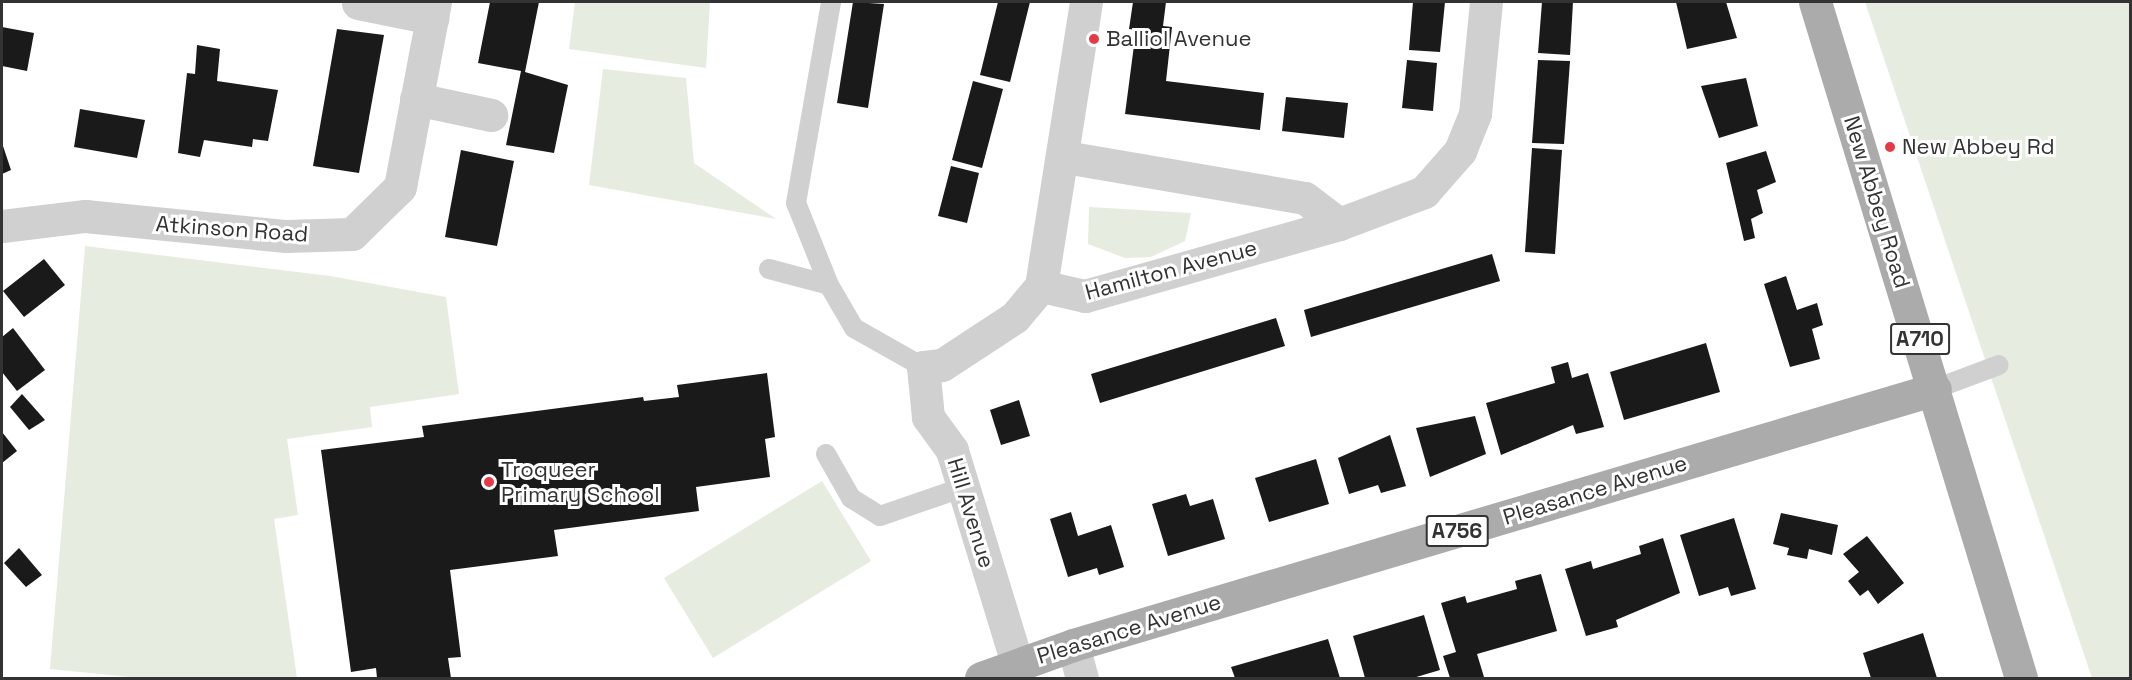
<!DOCTYPE html>
<style>
body{margin:0}
#map{position:relative;width:2132px;height:680px;overflow:hidden;background:#fff;font-family:"Space Grotesk",sans-serif}
div>[style]{position:absolute}
[style*='--x']{left:calc(var(--x)*1px);top:calc(var(--y)*1px);width:calc(var(--w)*1px);rotate:calc(var(--a)*1deg)}
.green>*{inset:0;background:#e6ecdf}
.building>*{inset:0;background:#1a1a1a}
.service>*{height:20px;margin:-10px;padding:0 10px;transform-origin:10px;border-radius:10px;background:#d0d0d0}
.minor>*{height:33px;margin:-16.5px;padding:0 16.5px;transform-origin:16.5px;border-radius:16.5px;background:#d0d0d0}
.primary>*{height:33px;margin:-16.5px;padding:0 16.5px;transform-origin:16.5px;border-radius:16.5px;background:#ababab}
.dots>*{width:16px;height:16px;translate:-50% -50%;box-sizing:border-box;border:3px solid #fff;border-radius:50%}
span{translate:-50% -50%;white-space:nowrap;text-align:center;line-height:1.15;-webkit-text-stroke:6px #fff;paint-order:stroke}
.shield-label span{padding:2px 4px;background:#fff;border:2px solid;border-radius:4px;-webkit-text-stroke-width:0}
.shield-label{font-size:21px;color:#333;font-weight:700}
.poi-label{font-size:22px;color:#333}
.left{translate:0 -50%;text-align:left}
.street-label{font-size:22px;color:#333}
.frame{position:absolute;inset:0;border:3px solid #333;pointer-events:none}
</style>
<div id="map">
<div class="green">
<div style="clip-path:polygon(575px 2px,710px 2px,706px 68px,569px 49px)"></div>
<div style="clip-path:polygon(1865px 2px,2130px 2px,2130px 678px,2092px 678px)"></div>
<div style="clip-path:polygon(603px 69px,686px 78px,694px 163px,776px 219px,589px 185px)"></div>
<div style="clip-path:polygon(1089px 207px,1191px 213px,1185px 241px,1151px 257px,1125px 258px,1088px 244px)"></div>
<div style="clip-path:polygon(85px 246px,330px 276px,446px 297px,459px 394px,370px 407px,372px 427px,287px 439px,298px 515px,274px 519px,297px 678px,140px 678px,50px 669px)"></div>
<div style="clip-path:polygon(822px 481px,871px 561px,713px 658px,664px 578px)"></div>
</div>
<div class="building">
<div style="clip-path:polygon(490px 2px,539px 2px,525px 72px,568px 85px,554px 153px,506px 145px,521px 71px,478px 63px)"></div>
<div style="clip-path:polygon(853px 2px,884px 4px,868px 108px,837px 103px)"></div>
<div style="clip-path:polygon(998px 2px,1030px 2px,1010px 82px,980px 75px)"></div>
<div style="clip-path:polygon(1133px 2px,1166px 2px,1163px 26px,1172px 27px,1166px 81px,1264px 93px,1260px 130px,1125px 114px,1136px 30px,1129px 29px)"></div>
<div style="clip-path:polygon(1413px 2px,1445px 2px,1440px 52px,1409px 50px)"></div>
<div style="clip-path:polygon(1542px 2px,1573px 2px,1570px 55px,1538px 53px)"></div>
<div style="clip-path:polygon(1676px 2px,1726px 2px,1737px 38px,1687px 49px)"></div>
<div style="clip-path:polygon(2px 27px,34px 33px,27px 71px,2px 66px)"></div>
<div style="clip-path:polygon(337px 29px,384px 35px,359px 173px,313px 166px)"></div>
<div style="clip-path:polygon(197px 45px,220px 49px,217px 81px,278px 90px,268px 141px,253px 139px,252px 147px,204px 140px,200px 157px,178px 153px,187px 73px,195px 74px)"></div>
<div style="clip-path:polygon(1407px 60px,1437px 63px,1433px 111px,1402px 108px)"></div>
<div style="clip-path:polygon(1538px 60px,1570px 61px,1564px 144px,1532px 143px)"></div>
<div style="clip-path:polygon(1746px 78px,1758px 126px,1719px 138px,1701px 86px)"></div>
<div style="clip-path:polygon(973px 81px,1003px 89px,982px 168px,952px 160px)"></div>
<div style="clip-path:polygon(1286px 97px,1348px 103px,1344px 138px,1282px 131px)"></div>
<div style="clip-path:polygon(80px 109px,145px 120px,137px 158px,74px 147px)"></div>
<div style="clip-path:polygon(2px 143px,11px 170px,2px 174px)"></div>
<div style="clip-path:polygon(1532px 148px,1562px 150px,1555px 254px,1525px 252px)"></div>
<div style="clip-path:polygon(461px 150px,514px 161px,497px 246px,445px 237px)"></div>
<div style="clip-path:polygon(1766px 151px,1776px 182px,1757px 190px,1763px 213px,1751px 219px,1755px 238px,1744px 241px,1726px 163px)"></div>
<div style="clip-path:polygon(951px 166px,979px 173px,967px 223px,938px 216px)"></div>
<div style="clip-path:polygon(1492px 254px,1500px 281px,1311px 337px,1304px 310px)"></div>
<div style="clip-path:polygon(44px 259px,65px 285px,24px 317px,3px 291px)"></div>
<div style="clip-path:polygon(1786px 276px,1797px 310px,1817px 303px,1823px 325px,1812px 329px,1820px 359px,1790px 367px,1764px 284px)"></div>
<div style="clip-path:polygon(1276px 318px,1285px 346px,1100px 403px,1091px 374px)"></div>
<div style="clip-path:polygon(13px 328px,45px 370px,17px 391px,2px 372px,2px 337px)"></div>
<div style="clip-path:polygon(1706px 343px,1720px 392px,1624px 420px,1610px 372px)"></div>
<div style="clip-path:polygon(1568px 362px,1572px 378px,1588px 373px,1604px 427px,1576px 434px,1573px 425px,1501px 455px,1486px 403px,1555px 383px,1551px 367px)"></div>
<div style="clip-path:polygon(767px 373px,775px 437px,765px 439px,770px 477px,696px 487px,699px 511px,554px 530px,558px 556px,450px 570px,461px 657px,448px 658px,451px 678px,377px 678px,376px 668px,351px 672px,321px 450px,424px 437px,422px 426px,643px 397px,644px 401px,679px 397px,677px 385px)"></div>
<div style="clip-path:polygon(22px 394px,45px 420px,29px 430px,10px 407px)"></div>
<div style="clip-path:polygon(1019px 400px,1030px 436px,1001px 445px,990px 410px)"></div>
<div style="clip-path:polygon(1475px 416px,1486px 454px,1430px 477px,1416px 428px)"></div>
<div style="clip-path:polygon(2px 432px,17px 451px,2px 463px)"></div>
<div style="clip-path:polygon(1390px 435px,1406px 486px,1381px 493px,1378px 485px,1349px 494px,1338px 458px)"></div>
<div style="clip-path:polygon(1316px 459px,1329px 504px,1269px 522px,1255px 478px)"></div>
<div style="clip-path:polygon(1186px 494px,1190px 506px,1213px 499px,1225px 539px,1168px 556px,1152px 504px)"></div>
<div style="clip-path:polygon(1071px 512px,1078px 536px,1111px 525px,1124px 567px,1099px 575px,1097px 568px,1068px 577px,1050px 519px)"></div>
<div style="clip-path:polygon(1781px 513px,1838px 525px,1832px 555px,1809px 549px,1807px 559px,1787px 555px,1789px 548px,1773px 544px)"></div>
<div style="clip-path:polygon(1734px 518px,1756px 589px,1731px 596px,1728px 587px,1699px 596px,1680px 535px)"></div>
<div style="clip-path:polygon(1867px 536px,1904px 583px,1878px 604px,1868px 590px,1860px 596px,1848px 581px,1859px 572px,1843px 554px)"></div>
<div style="clip-path:polygon(1663px 538px,1680px 593px,1616px 620px,1618px 627px,1586px 636px,1565px 569px,1591px 561px,1593px 569px,1641px 554px,1639px 546px)"></div>
<div style="clip-path:polygon(19px 548px,42px 575px,26px 587px,4px 563px)"></div>
<div style="clip-path:polygon(1541px 574px,1557px 631px,1477px 654px,1484px 677px,1450px 678px,1443px 656px,1456px 652px,1441px 603px,1465px 596px,1467px 603px,1517px 589px,1515px 581px)"></div>
<div style="clip-path:polygon(1424px 615px,1440px 670px,1413px 678px,1365px 678px,1353px 636px)"></div>
<div style="clip-path:polygon(1923px 633px,1937px 678px,1871px 678px,1863px 653px)"></div>
<div style="clip-path:polygon(1328px 639px,1340px 678px,1235px 678px,1231px 667px)"></div>
</div>
<div class="service">
<div style="--x:769;--y:269;--w:62;--a:14.9"></div>
<div style="--x:829;--y:285;--w:50;--a:59.8"></div>
<div style="--x:854;--y:328;--w:79;--a:29.5"></div>
<div style="--x:829;--y:285;--w:88;--a:-111.9"></div>
<div style="--x:796;--y:203;--w:204;--a:-80.1"></div>
<div style="--x:1935;--y:389;--w:68;--a:-20.6"></div>
<div style="--x:826;--y:454;--w:51;--a:60.4"></div>
<div style="--x:851;--y:498;--w:34;--a:32"></div>
<div style="--x:880;--y:516;--w:89;--a:-19"></div>
</div>
<div class="minor">
<div style="--x:358;--y:3;--w:76;--a:11.5"></div>
<div style="--x:416;--y:99;--w:77;--a:12"></div>
<div style="--x:1065;--y:157;--w:243;--a:9.7"></div>
<div style="--x:1305;--y:198;--w:43;--a:37.4"></div>
<div style="--x:2;--y:226;--w:84;--a:-6.9"></div>
<div style="--x:85;--y:216;--w:202;--a:5.7"></div>
<div style="--x:286;--y:236;--w:66;--a:-1.7"></div>
<div style="--x:352;--y:234;--w:67;--a:-44.4"></div>
<div style="--x:400;--y:187;--w:188;--a:-79.3"></div>
<div style="--x:1041;--y:286;--w:45;--a:12.8"></div>
<div style="--x:1085;--y:296;--w:264;--a:-15.8"></div>
<div style="--x:1339;--y:224;--w:91;--a:-20.6"></div>
<div style="--x:1424;--y:192;--w:55;--a:-48.7"></div>
<div style="--x:1460;--y:151;--w:40;--a:-68"></div>
<div style="--x:1475;--y:114;--w:113;--a:-84.4"></div>
<div style="--x:1073;--y:645;--w:34;--a:75"></div>
<div style="--x:1017;--y:663;--w:223;--a:-107"></div>
<div style="--x:952;--y:450;--w:41;--a:-126"></div>
<div style="--x:928;--y:417;--w:50;--a:-95.7"></div>
<div style="--x:923;--y:367;--w:19;--a:-6"></div>
<div style="--x:942;--y:365;--w:87;--a:-33.3"></div>
<div style="--x:1015;--y:317;--w:40;--a:-50"></div>
<div style="--x:1041;--y:286;--w:288;--a:-81"></div>
</div>
<div class="primary">
<div style="--x:1815;--y:2;--w:707;--a:73.05"></div>
<div style="--x:981;--y:678;--w:98;--a:-19.7"></div>
<div style="--x:1073;--y:645;--w:899;--a:-16.54"></div>
</div>
<div class="dots">
<div style="left:1094px;top:39px;background:#e63946"></div>
<div style="left:1890px;top:147px;background:#e63946"></div>
<div style="left:489px;top:482px;background:#e63946"></div>
</div>
<div class="shield-label">
<span style="left:1920px;top:339px">A710</span>
<span style="left:1457px;top:531px">A756</span>
</div>
<div class="poi-label">
<span class="left" style="left:1106px;top:39px">Balliol Avenue</span>
<span class="left" style="left:1902px;top:147px">New Abbey Rd</span>
<span class="left" style="left:501px;top:482px">Troqueer<br>Primary School</span>
</div>
<div class="street-label">
<span style="left:1877px;top:202px;rotate:73deg">New Abbey Road</span>
<span style="left:232px;top:229px;rotate:4deg">Atkinson Road</span>
<span style="left:1171px;top:270px;rotate:-15deg">Hamilton Avenue</span>
<span style="left:1595px;top:490px;rotate:-17deg">Pleasance Avenue</span>
<span style="left:971px;top:513px;rotate:73deg">Hill Avenue</span>
<span style="left:1129px;top:629px;rotate:-17deg">Pleasance Avenue</span>
</div>
<div class="frame"></div>
</div>
